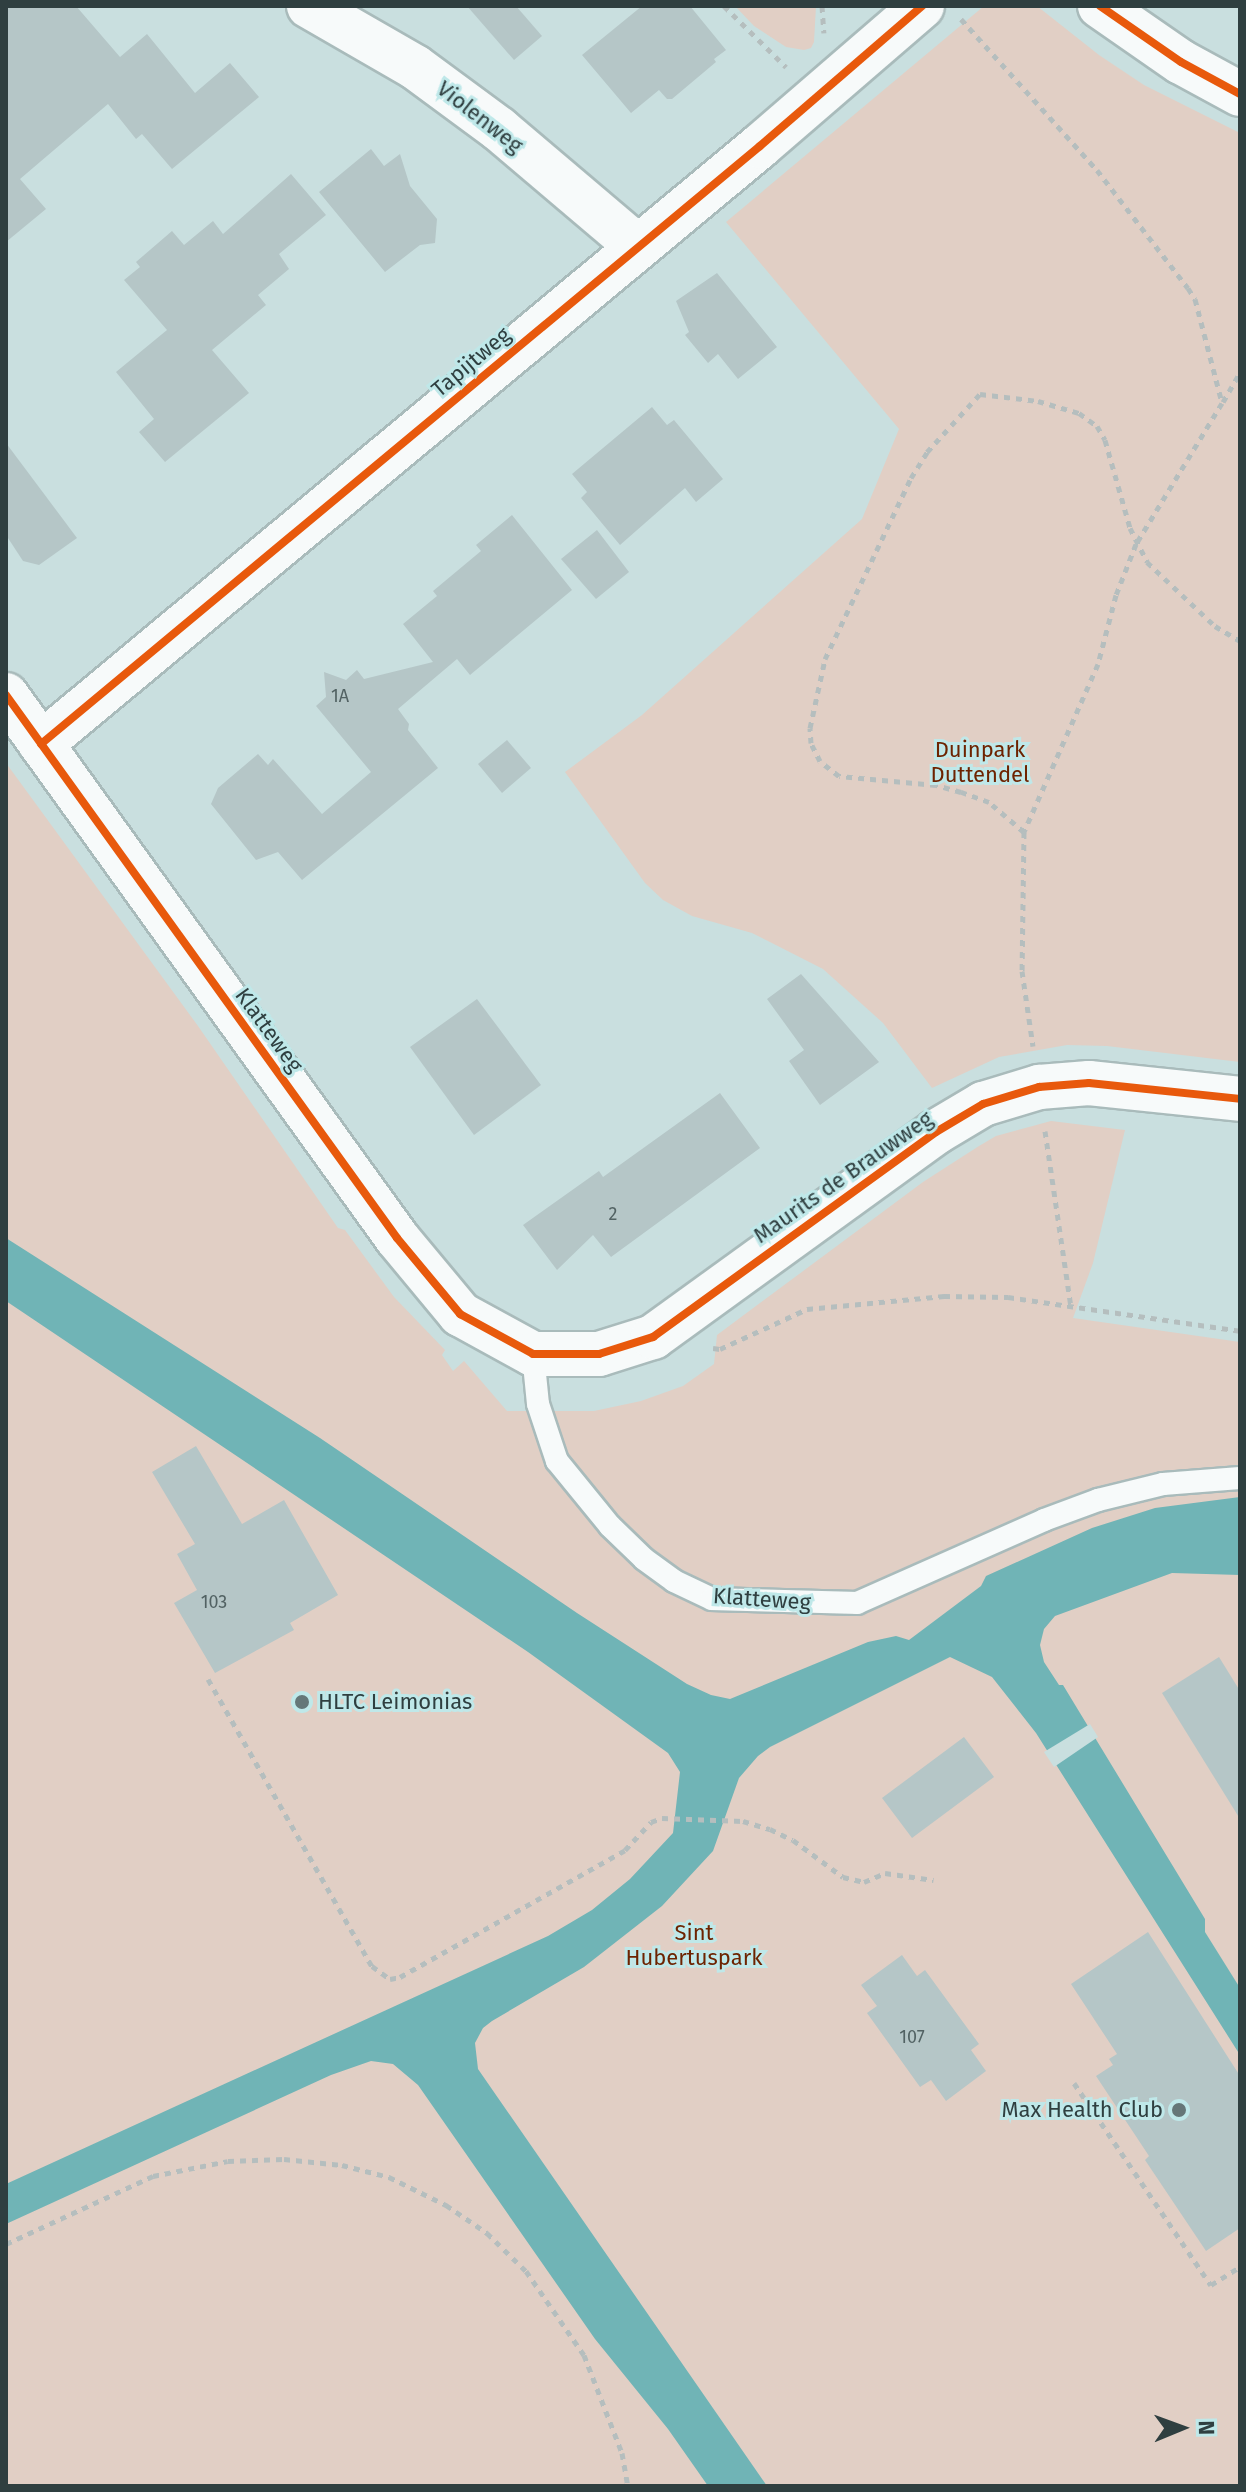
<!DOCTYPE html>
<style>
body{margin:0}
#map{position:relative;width:1246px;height:2492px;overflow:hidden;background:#c9dfdf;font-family:"Fira Sans",sans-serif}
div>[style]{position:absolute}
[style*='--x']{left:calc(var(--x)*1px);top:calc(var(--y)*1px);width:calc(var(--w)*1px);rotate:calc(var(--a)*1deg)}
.green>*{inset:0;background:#e1cfc5}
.water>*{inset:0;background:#70b4b6}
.pier>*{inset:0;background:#c9dfdf}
.building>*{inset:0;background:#b5c6c7}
.path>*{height:5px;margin-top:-2.5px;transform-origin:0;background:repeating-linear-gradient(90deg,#b5bebe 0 6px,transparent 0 12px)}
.roads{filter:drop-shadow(2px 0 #a9bbbb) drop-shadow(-2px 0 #a9bbbb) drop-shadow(0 2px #a9bbbb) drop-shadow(0 -2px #a9bbbb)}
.lane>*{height:22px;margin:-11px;padding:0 11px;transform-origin:11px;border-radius:11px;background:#f7fafa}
.street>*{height:44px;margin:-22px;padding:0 22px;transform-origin:22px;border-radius:22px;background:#f7fafa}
.cycleway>*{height:8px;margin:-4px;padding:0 4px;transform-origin:4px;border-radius:4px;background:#e8590c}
.dots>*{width:22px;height:22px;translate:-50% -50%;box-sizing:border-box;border:4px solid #bfe8e9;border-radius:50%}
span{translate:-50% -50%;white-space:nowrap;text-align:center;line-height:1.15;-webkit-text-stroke:6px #bfe8e9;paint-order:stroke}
.number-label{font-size:18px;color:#526263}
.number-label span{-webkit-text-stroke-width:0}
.street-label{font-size:22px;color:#2f3f40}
.park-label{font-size:22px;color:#6d2300}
.poi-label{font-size:22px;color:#2f3f40}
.left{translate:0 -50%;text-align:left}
.right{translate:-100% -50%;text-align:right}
.frame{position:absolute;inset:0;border:8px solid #2f3f40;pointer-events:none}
.north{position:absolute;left:1142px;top:2388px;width:80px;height:80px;-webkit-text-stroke:6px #bfe8e9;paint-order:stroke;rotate:89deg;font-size:22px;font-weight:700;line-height:32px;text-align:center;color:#2f3f40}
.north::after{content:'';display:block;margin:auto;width:28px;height:36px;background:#2f3f40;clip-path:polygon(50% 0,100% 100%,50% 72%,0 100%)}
</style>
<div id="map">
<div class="green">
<div style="clip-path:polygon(735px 6px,816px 6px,814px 42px,811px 48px,804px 50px,786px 47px,754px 26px)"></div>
<div style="clip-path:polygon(984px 6px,1037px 6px,1099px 55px,1144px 85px,1240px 133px,1240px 1062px,1107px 1046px,1067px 1045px,999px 1057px,932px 1088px,883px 1023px,823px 969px,752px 933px,692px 916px,663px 900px,645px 883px,565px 772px,642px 715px,862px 519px,899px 429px,726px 222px)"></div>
<div style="clip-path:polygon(6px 763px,198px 1026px,338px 1228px,345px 1230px,394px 1297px,445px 1350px,442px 1355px,453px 1371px,464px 1361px,507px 1411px,594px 1411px,641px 1401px,683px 1386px,714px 1364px,717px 1335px,923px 1182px,979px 1146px,996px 1136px,1051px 1121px,1125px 1130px,1093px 1263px,1073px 1318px,1240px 1342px,1240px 2486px,6px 2486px)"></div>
</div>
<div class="water">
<div style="clip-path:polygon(6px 1238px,320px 1438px,577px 1613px,687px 1684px,711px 1695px,730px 1699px,868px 1642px,896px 1636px,909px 1640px,981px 1586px,986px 1576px,1092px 1528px,1155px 1508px,1240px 1497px,1240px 1575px,1172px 1573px,1055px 1616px,1044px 1629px,1040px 1645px,1044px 1662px,1059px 1685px,1063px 1685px,1205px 1919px,1205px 1932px,1240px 1988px,1240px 2055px,1036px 1733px,992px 1677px,950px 1657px,770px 1747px,758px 1756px,739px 1778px,713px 1851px,662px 1906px,584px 1967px,492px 2021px,483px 2028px,475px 2043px,478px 2069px,767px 2486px,708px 2486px,668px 2429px,595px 2339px,418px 2085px,393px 2064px,371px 2061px,331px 2075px,6px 2224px,6px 2184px,548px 1936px,592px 1910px,630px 1879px,673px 1833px,680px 1772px,668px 1753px,528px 1652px,6px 1301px)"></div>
</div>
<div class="pier">
<div style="clip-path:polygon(1090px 1724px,1098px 1737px,1054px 1767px,1044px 1752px)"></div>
</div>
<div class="building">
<div style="clip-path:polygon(6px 6px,76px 6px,120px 57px,147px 34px,195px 93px,230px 63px,259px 97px,172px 169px,142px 134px,136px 139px,108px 104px,20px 179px,46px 209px,6px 242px)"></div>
<div style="clip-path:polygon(467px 6px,516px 6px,542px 36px,514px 60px)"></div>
<div style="clip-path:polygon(642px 6px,690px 6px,726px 50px,714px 59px,716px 62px,672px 99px,667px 99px,659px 90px,631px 113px,582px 55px)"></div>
<div style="clip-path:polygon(371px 149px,384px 166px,400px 154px,410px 186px,437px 219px,435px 243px,420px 245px,385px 272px,319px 192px)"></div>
<div style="clip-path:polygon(291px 174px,326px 215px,279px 254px,289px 269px,258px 295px,266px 305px,212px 350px,249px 393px,165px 462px,139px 432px,154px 419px,116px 372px,167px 330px,124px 280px,140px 267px,136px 262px,172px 231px,184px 245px,213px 221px,223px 234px)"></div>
<div style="clip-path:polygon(717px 273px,777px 347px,738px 379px,718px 354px,708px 363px,685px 335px,689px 332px,676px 301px)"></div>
<div style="clip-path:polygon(652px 407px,667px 425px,674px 420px,723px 479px,696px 502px,685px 488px,620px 545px,581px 498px,587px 492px,572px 474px)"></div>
<div style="clip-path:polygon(6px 443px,77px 538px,39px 565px,23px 561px,6px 535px)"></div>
<div style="clip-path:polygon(512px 515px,572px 590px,470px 675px,457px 659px,398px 709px,409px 724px,408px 730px,438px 768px,302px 880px,278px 852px,256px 860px,211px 804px,218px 788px,258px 754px,268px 765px,273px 759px,322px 814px,371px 772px,316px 706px,326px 697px,324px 672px,346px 680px,357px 670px,364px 679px,433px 662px,403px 624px,437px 596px,433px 591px,481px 551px,476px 545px)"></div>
<div style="clip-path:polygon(597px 530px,629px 572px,596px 599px,561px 559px)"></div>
<div style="clip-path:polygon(507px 740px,531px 768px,502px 793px,478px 764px)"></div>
<div style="clip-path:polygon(801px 974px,879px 1062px,820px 1105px,789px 1061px,804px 1050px,767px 999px)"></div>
<div style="clip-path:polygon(477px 999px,541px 1085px,474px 1135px,410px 1047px)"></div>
<div style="clip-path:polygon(720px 1093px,760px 1148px,611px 1257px,593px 1235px,557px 1270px,523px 1225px,599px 1171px,603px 1177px)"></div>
<div style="clip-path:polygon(196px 1446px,242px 1524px,284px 1500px,338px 1595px,290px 1623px,294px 1630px,215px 1673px,174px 1603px,197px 1590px,177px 1554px,195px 1544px,152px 1472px)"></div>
<div style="clip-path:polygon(1219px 1657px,1240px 1691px,1240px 1819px,1162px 1693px)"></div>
<div style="clip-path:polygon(964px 1737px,994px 1777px,912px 1838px,882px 1798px)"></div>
<div style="clip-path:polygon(1148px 1932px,1240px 2076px,1240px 2228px,1206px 2251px,1145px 2160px,1149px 2156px,1096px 2076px,1113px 2065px,1109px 2059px,1117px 2054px,1071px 1984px)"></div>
<div style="clip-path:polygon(902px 1955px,917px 1976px,925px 1970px,979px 2044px,971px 2050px,986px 2071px,946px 2101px,931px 2080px,920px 2087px,867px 2013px,877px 2006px,861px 1985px)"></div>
</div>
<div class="path">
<div style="--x:724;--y:6;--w:87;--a:44.5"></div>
<div style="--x:822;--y:6;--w:27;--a:86"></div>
<div style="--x:961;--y:19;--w:203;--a:48"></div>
<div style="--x:1097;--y:170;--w:149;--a:52.4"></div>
<div style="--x:1188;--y:288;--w:13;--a:58"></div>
<div style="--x:1195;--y:299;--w:107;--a:75.4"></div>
<div style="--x:1222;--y:403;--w:165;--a:121.4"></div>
<div style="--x:1136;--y:544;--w:55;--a:111.4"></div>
<div style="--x:1116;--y:595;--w:71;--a:104.6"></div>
<div style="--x:1098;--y:664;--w:184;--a:113.8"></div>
<div style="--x:1024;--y:832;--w:139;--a:90.8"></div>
<div style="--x:1022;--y:971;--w:76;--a:81.7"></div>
<div style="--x:1223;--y:402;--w:34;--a:-60"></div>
<div style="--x:1024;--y:832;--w:46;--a:-139.4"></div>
<div style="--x:989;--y:802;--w:30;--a:-160"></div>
<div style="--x:961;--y:792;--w:26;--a:-164"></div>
<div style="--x:936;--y:785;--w:97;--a:-174.7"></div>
<div style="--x:839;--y:776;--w:24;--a:-142"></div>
<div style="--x:820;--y:761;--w:20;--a:-117"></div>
<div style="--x:811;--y:743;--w:15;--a:-94"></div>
<div style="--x:810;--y:728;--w:71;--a:-77.7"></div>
<div style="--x:825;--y:659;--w:200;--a:-64.6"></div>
<div style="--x:911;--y:478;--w:31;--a:-58"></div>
<div style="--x:927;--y:452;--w:79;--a:-47.6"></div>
<div style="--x:980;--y:394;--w:58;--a:6.9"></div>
<div style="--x:1038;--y:401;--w:43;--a:16.3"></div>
<div style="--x:1079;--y:413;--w:22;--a:36"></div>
<div style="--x:1097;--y:426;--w:16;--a:60"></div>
<div style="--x:1105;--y:440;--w:91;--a:74.1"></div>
<div style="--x:1130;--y:528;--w:38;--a:63"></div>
<div style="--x:1147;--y:562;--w:93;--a:43.3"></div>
<div style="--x:1215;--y:626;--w:29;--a:31"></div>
<div style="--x:1045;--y:1131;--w:179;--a:81.6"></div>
<div style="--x:713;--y:1348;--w:7;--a:8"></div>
<div style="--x:720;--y:1349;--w:96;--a:-24.7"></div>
<div style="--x:807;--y:1309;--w:138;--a:-5.4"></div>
<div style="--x:944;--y:1296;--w:64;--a:0.9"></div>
<div style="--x:1008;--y:1297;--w:234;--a:8.3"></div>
<div style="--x:208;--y:1679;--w:331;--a:60.3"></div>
<div style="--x:372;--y:1966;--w:22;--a:36"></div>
<div style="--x:390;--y:1979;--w:10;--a:-11"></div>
<div style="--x:400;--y:1977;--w:258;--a:-29.4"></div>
<div style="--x:625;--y:1850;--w:38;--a:-47"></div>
<div style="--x:651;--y:1822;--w:12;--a:-20"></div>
<div style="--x:662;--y:1818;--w:81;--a:2.1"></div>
<div style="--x:743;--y:1821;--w:28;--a:17"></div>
<div style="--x:770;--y:1829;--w:25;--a:26"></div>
<div style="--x:793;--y:1840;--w:62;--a:36.5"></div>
<div style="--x:843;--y:1877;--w:22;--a:13"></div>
<div style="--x:864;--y:1882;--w:23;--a:-23"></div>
<div style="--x:885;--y:1873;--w:49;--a:8.3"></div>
<div style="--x:1074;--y:2083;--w:244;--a:55.9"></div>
<div style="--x:1211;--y:2285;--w:34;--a:-32"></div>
<div style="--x:6;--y:2244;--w:162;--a:-24.8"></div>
<div style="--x:153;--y:2176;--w:76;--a:-11.3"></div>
<div style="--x:228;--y:2161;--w:56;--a:-2"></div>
<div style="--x:284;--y:2159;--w:58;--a:5.9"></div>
<div style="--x:342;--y:2165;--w:49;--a:14.3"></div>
<div style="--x:389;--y:2177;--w:64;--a:26.2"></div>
<div style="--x:446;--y:2205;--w:50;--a:34.3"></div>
<div style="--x:487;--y:2233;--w:54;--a:44.3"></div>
<div style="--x:526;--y:2271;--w:102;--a:55.4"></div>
<div style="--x:584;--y:2355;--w:105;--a:68.8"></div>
<div style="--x:622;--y:2453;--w:34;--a:80"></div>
</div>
<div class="roads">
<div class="lane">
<div style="--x:533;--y:1354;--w:50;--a:84.3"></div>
<div style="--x:538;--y:1404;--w:60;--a:71.6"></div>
<div style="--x:557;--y:1461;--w:84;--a:50.8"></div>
<div style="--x:610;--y:1526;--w:47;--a:44.1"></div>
<div style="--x:644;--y:1559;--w:37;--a:36"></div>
<div style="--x:674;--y:1581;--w:42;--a:25.3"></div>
<div style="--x:712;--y:1599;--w:145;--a:1.6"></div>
<div style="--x:857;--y:1603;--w:205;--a:-23.9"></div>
<div style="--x:1044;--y:1520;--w:58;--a:-20.3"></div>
<div style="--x:1098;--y:1500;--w:67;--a:-13.8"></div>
<div style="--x:1163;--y:1484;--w:77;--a:-4.5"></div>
</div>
<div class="street">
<div style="--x:309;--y:6;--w:122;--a:29.9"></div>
<div style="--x:415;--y:67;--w:104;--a:36.4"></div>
<div style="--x:499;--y:129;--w:182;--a:40.3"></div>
<div style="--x:1100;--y:6;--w:98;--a:34.7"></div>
<div style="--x:1181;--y:62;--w:67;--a:28.5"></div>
<div style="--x:6;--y:695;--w:669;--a:54.24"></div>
<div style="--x:397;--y:1238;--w:99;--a:50.3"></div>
<div style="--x:460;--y:1314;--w:83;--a:28.7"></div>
<div style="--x:533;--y:1354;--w:66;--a:0"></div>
<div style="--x:599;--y:1354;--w:57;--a:-17.5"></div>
<div style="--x:653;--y:1337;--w:349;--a:-35.9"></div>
<div style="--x:936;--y:1132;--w:55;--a:-30.8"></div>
<div style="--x:983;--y:1104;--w:59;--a:-16.9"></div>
<div style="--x:1039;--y:1087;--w:50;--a:-4.6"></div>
<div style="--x:1089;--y:1083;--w:152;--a:6"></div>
<div style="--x:41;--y:744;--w:935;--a:-39.75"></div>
<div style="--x:760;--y:146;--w:214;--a:-40.8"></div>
</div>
</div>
<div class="cycleway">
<div style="--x:1100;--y:6;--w:98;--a:34.7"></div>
<div style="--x:1181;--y:62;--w:67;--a:28.5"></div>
<div style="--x:6;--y:695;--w:669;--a:54.24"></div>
<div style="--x:397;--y:1238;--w:99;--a:50.3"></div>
<div style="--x:460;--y:1314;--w:83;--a:28.7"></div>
<div style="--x:533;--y:1354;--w:66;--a:0"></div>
<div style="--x:599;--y:1354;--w:57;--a:-17.5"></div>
<div style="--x:653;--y:1337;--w:349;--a:-35.9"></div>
<div style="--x:936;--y:1132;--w:55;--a:-30.8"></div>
<div style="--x:983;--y:1104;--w:59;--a:-16.9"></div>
<div style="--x:1039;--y:1087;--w:50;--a:-4.6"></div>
<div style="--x:1089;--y:1083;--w:152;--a:6"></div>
<div style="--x:41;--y:744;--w:935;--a:-39.75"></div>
<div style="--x:760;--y:146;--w:214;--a:-40.8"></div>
</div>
<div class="dots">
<div style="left:302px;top:1702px;background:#657778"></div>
<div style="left:1179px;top:2110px;background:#657778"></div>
</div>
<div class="number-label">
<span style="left:340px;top:696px">1A</span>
<span style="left:613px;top:1214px">2</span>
<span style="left:214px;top:1602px">103</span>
<span style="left:912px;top:2037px">107</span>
</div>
<div class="street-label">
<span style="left:480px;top:117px;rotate:38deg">Violenweg</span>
<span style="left:471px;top:362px;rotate:-40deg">Tapijtweg</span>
<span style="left:269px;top:1030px;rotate:54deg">Klatteweg</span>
<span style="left:843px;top:1177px;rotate:-35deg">Maurits de Brauwweg</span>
<span style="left:762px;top:1599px;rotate:4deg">Klatteweg</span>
</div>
<div class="park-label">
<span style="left:980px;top:762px">Duinpark<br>Duttendel</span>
<span style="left:694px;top:1945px">Sint<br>Hubertuspark</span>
</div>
<div class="poi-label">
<span class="left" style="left:318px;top:1702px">HLTC Leimonias</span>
<span class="right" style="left:1163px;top:2110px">Max Health Club</span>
</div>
<div class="frame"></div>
<div class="north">N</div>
</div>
